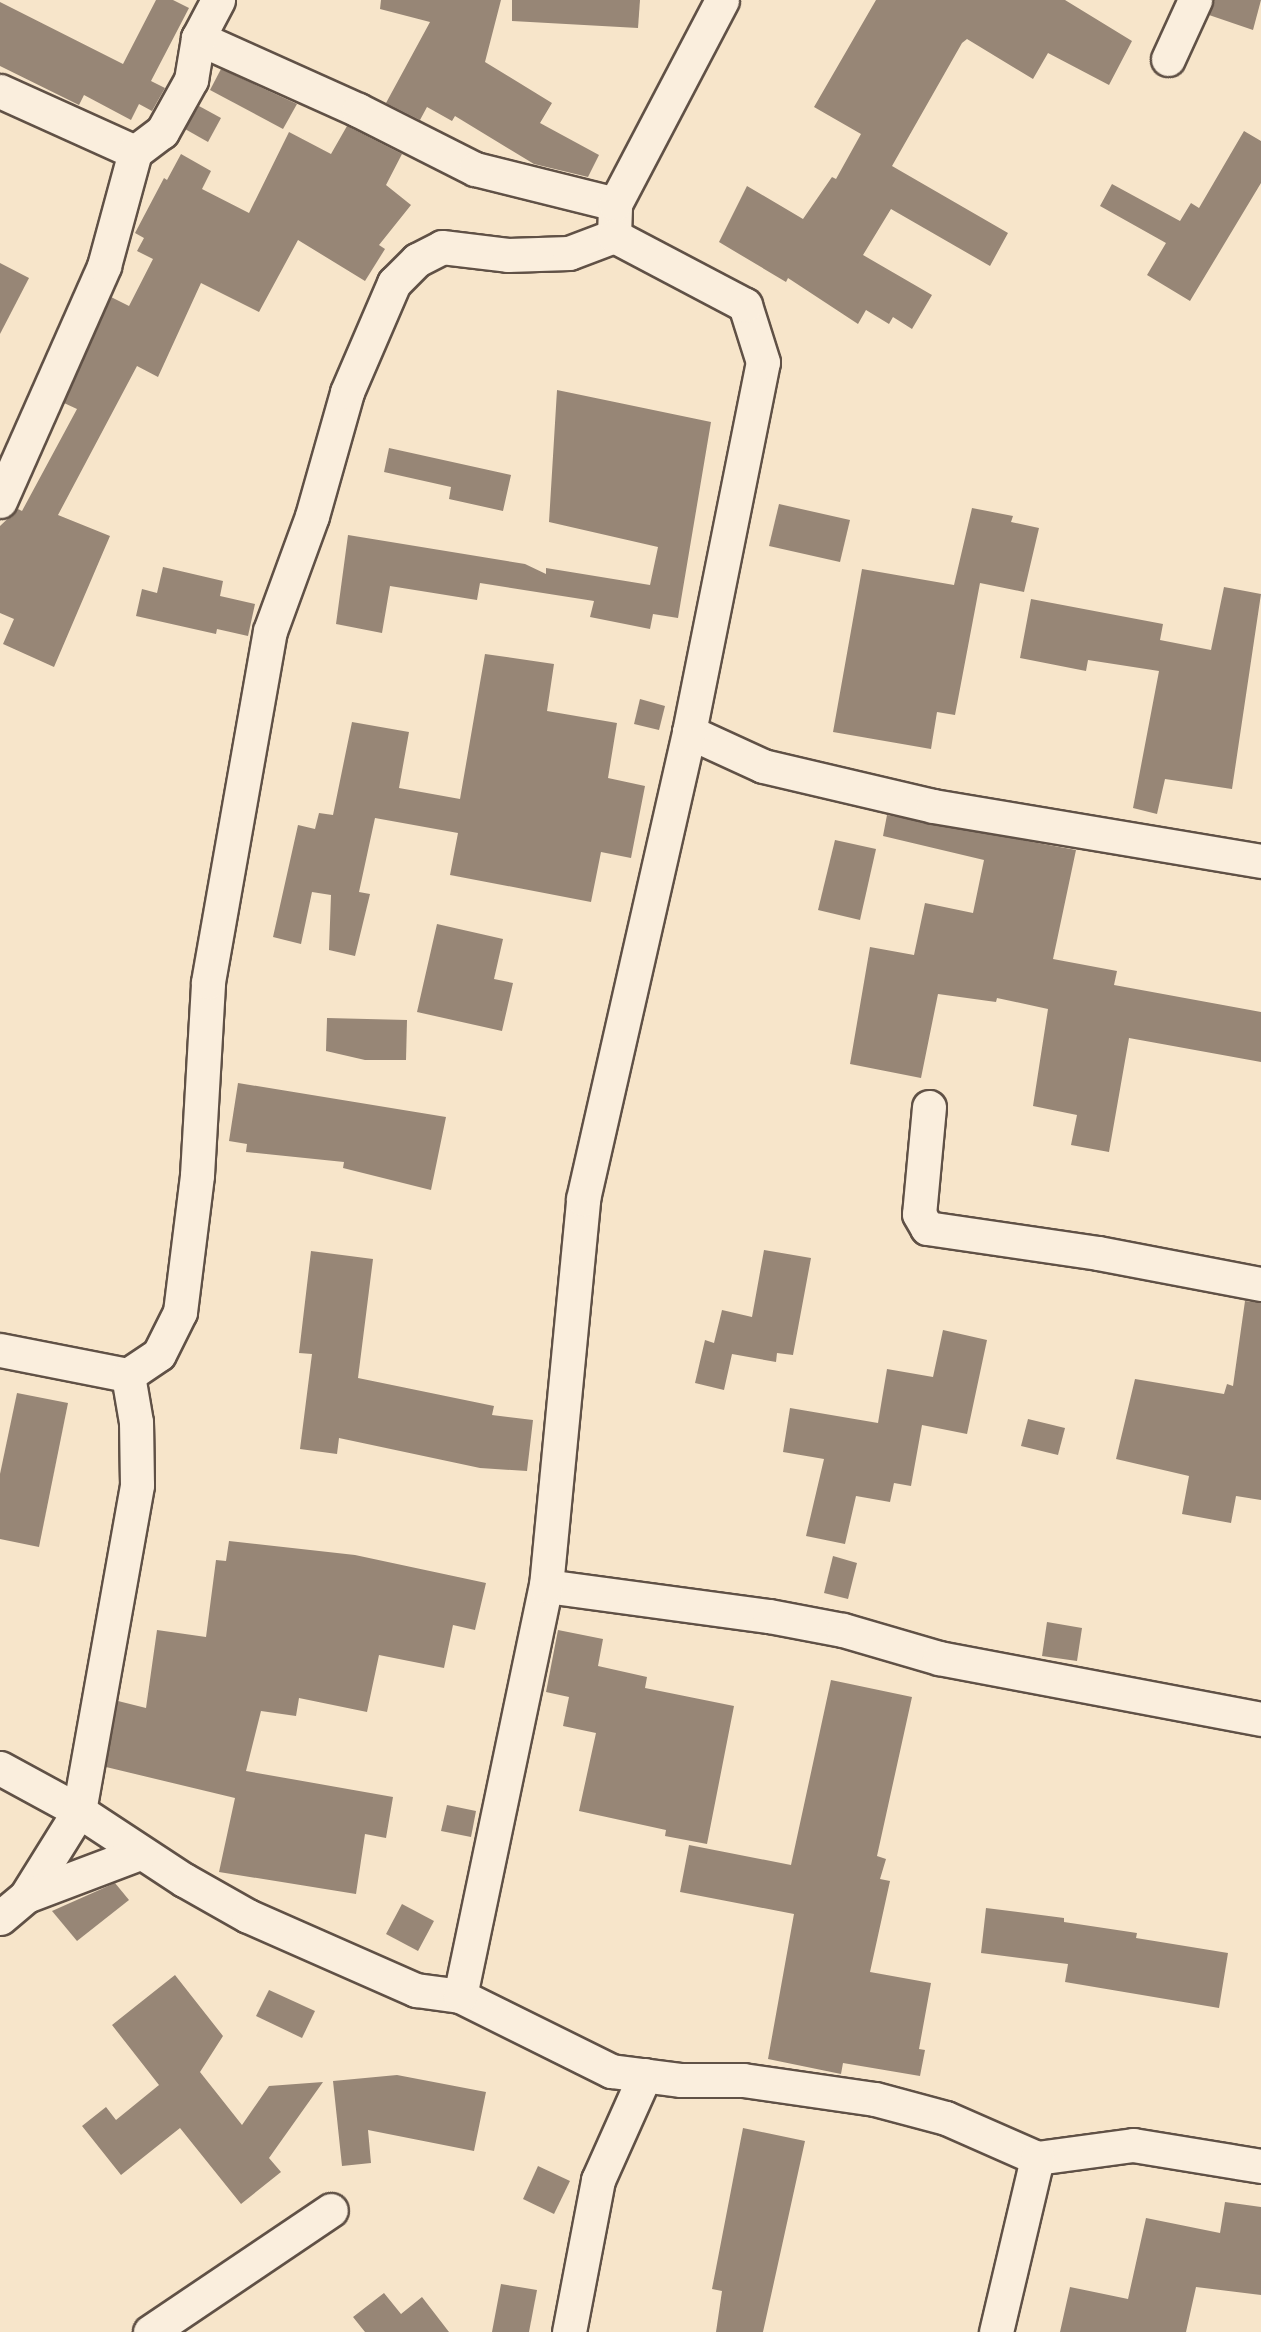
<!DOCTYPE html>
<style>
body{margin:0}
#map{position:relative;width:1261px;height:2332px;overflow:hidden;background:#f7e5ca;font-family:"Gentium Book Plus",serif}
div>[style]{position:absolute}
[style*='--x']{left:calc(var(--x)*1px);top:calc(var(--y)*1px);width:calc(var(--w)*1px);rotate:calc(var(--a)*1deg)}
.building>*{inset:0;background:#978676}
.roads{filter:drop-shadow(2px 0 #605146) drop-shadow(-2px 0 #605146) drop-shadow(0 2px #605146) drop-shadow(0 -2px #605146)}
.minor>*{height:33px;margin:-16.5px;padding:0 16.5px;transform-origin:16.5px;border-radius:16.5px;background:#faeedd}
span{translate:-50% -50%;white-space:nowrap;text-align:center;line-height:1.15;-webkit-text-stroke:7px #faeedd;paint-order:stroke}
</style>
<div id="map">
<div class="building">
<div style="clip-path:polygon(156px 0,173px 0,189px 8px,151px 81px,165px 88px,152px 111px,139px 104px,131px 120px,84px 95px,79px 105px,0 66px,0 2px,123px 64px)"></div>
<div style="clip-path:polygon(381px 0,501px 0,485px 62px,552px 103px,540px 123px,599px 155px,588px 177px,534px 164px,455px 116px,452px 121px,427px 107px,420px 120px,386px 103px,430px 22px,380px 9px)"></div>
<div style="clip-path:polygon(512px 0,640px 0,638px 28px,512px 21px)"></div>
<div style="clip-path:polygon(876px 0,1065px 0,1132px 41px,1109px 85px,1048px 53px,1033px 79px,967px 39px,962px 43px,892px 166px,1008px 233px,990px 266px,891px 209px,863px 255px,932px 295px,912px 329px,893px 317px,889px 324px,866px 310px,858px 324px,788px 278px,786px 282px,719px 242px,747px 186px,803px 219px,832px 177px,836px 179px,861px 134px,814px 107px)"></div>
<div style="clip-path:polygon(1214px 0,1261px 0,1253px 30px,1209px 15px)"></div>
<div style="clip-path:polygon(221px 69px,297px 104px,283px 129px,210px 90px)"></div>
<div style="clip-path:polygon(199px 106px,221px 118px,208px 142px,185px 129px)"></div>
<div style="clip-path:polygon(347px 126px,402px 154px,386px 185px,411px 205px,379px 245px,385px 249px,365px 281px,298px 240px,259px 312px,201px 283px,158px 377px,137px 366px,58px 515px,110px 536px,54px 667px,3px 644px,14px 619px,0 613px,0 526px,18px 509px,22px 511px,77px 409px,64px 403px,111px 297px,129px 306px,153px 259px,137px 251px,144px 238px,135px 233px,164px 178px,167px 180px,181px 154px,211px 171px,202px 189px,249px 213px,289px 132px,331px 154px)"></div>
<div style="clip-path:polygon(1244px 131px,1261px 141px,1261px 183px,1190px 301px,1147px 275px,1166px 243px,1100px 206px,1112px 184px,1180px 221px,1191px 203px,1199px 208px)"></div>
<div style="clip-path:polygon(0 263px,29px 278px,0 334px)"></div>
<div style="clip-path:polygon(557px 390px,711px 422px,678px 618px,653px 614px,650px 629px,590px 617px,594px 601px,480px 583px,477px 600px,390px 586px,382px 633px,336px 624px,348px 535px,525px 564px,546px 574px,546px 568px,650px 585px,658px 547px,549px 522px)"></div>
<div style="clip-path:polygon(389px 448px,511px 475px,503px 511px,449px 499px,451px 487px,384px 472px)"></div>
<div style="clip-path:polygon(779px 504px,850px 520px,840px 562px,769px 546px)"></div>
<div style="clip-path:polygon(972px 508px,1013px 516px,1011px 522px,1039px 528px,1024px 592px,980px 583px,955px 715px,937px 712px,931px 749px,833px 732px,862px 569px,954px 585px)"></div>
<div style="clip-path:polygon(163px 567px,223px 581px,220px 596px,255px 604px,248px 636px,217px 629px,216px 634px,136px 616px,142px 589px,157px 593px)"></div>
<div style="clip-path:polygon(1224px 587px,1261px 594px,1232px 789px,1165px 779px,1157px 814px,1133px 808px,1159px 671px,1088px 660px,1086px 671px,1020px 658px,1031px 599px,1163px 624px,1160px 640px,1211px 650px)"></div>
<div style="clip-path:polygon(485px 654px,554px 664px,547px 711px,617px 723px,608px 778px,645px 786px,631px 858px,601px 852px,591px 902px,450px 875px,458px 833px,375px 818px,359px 892px,370px 894px,355px 956px,329px 950px,331px 895px,312px 892px,301px 944px,273px 937px,298px 825px,315px 829px,319px 813px,333px 815px,352px 722px,409px 732px,399px 788px,460px 799px)"></div>
<div style="clip-path:polygon(640px 699px,665px 706px,659px 730px,634px 724px)"></div>
<div style="clip-path:polygon(887px 815px,1076px 850px,1053px 959px,1117px 971px,1114px 985px,1261px 1012px,1261px 1062px,1129px 1038px,1109px 1152px,1071px 1145px,1077px 1115px,1033px 1106px,1048px 1009px,997px 998px,996px 1002px,938px 994px,921px 1078px,850px 1064px,870px 947px,914px 955px,925px 903px,973px 913px,984px 860px,883px 836px)"></div>
<div style="clip-path:polygon(835px 840px,876px 849px,860px 920px,818px 910px)"></div>
<div style="clip-path:polygon(437px 924px,503px 939px,494px 979px,513px 983px,502px 1031px,417px 1012px)"></div>
<div style="clip-path:polygon(327px 1018px,407px 1020px,406px 1060px,365px 1060px,326px 1051px)"></div>
<div style="clip-path:polygon(238px 1083px,446px 1117px,431px 1190px,343px 1168px,344px 1162px,246px 1152px,247px 1144px,229px 1141px)"></div>
<div style="clip-path:polygon(764px 1250px,811px 1258px,793px 1355px,777px 1353px,776px 1362px,732px 1354px,724px 1390px,695px 1383px,705px 1340px,714px 1343px,722px 1310px,752px 1317px)"></div>
<div style="clip-path:polygon(311px 1251px,373px 1259px,358px 1378px,494px 1406px,492px 1415px,533px 1420px,527px 1471px,480px 1468px,339px 1438px,337px 1454px,300px 1449px,312px 1354px,299px 1353px)"></div>
<div style="clip-path:polygon(1245px 1301px,1261px 1303px,1261px 1500px,1236px 1496px,1231px 1523px,1182px 1514px,1189px 1476px,1116px 1459px,1135px 1379px,1224px 1394px,1227px 1384px,1233px 1386px)"></div>
<div style="clip-path:polygon(943px 1330px,987px 1340px,967px 1434px,922px 1425px,911px 1486px,894px 1483px,890px 1502px,856px 1496px,845px 1544px,806px 1536px,824px 1459px,783px 1452px,790px 1408px,878px 1423px,887px 1369px,933px 1377px)"></div>
<div style="clip-path:polygon(17px 1393px,68px 1403px,39px 1547px,0 1539px,0 1474px)"></div>
<div style="clip-path:polygon(1028px 1419px,1065px 1428px,1058px 1455px,1021px 1446px)"></div>
<div style="clip-path:polygon(229px 1541px,355px 1555px,486px 1583px,475px 1630px,453px 1625px,444px 1668px,379px 1655px,367px 1712px,299px 1698px,296px 1716px,261px 1711px,246px 1771px,393px 1797px,386px 1838px,365px 1834px,356px 1894px,219px 1872px,235px 1798px,106px 1767px,118px 1701px,146px 1708px,157px 1630px,206px 1637px,216px 1560px,226px 1561px)"></div>
<div style="clip-path:polygon(833px 1556px,857px 1563px,848px 1599px,824px 1593px)"></div>
<div style="clip-path:polygon(1047px 1622px,1082px 1628px,1077px 1661px,1042px 1656px)"></div>
<div style="clip-path:polygon(558px 1630px,603px 1639px,598px 1666px,647px 1677px,645px 1688px,734px 1706px,707px 1844px,665px 1836px,666px 1830px,579px 1811px,596px 1733px,563px 1726px,569px 1697px,546px 1692px)"></div>
<div style="clip-path:polygon(831px 1680px,912px 1697px,877px 1856px,886px 1859px,880px 1879px,890px 1881px,870px 1972px,931px 1983px,919px 2049px,925px 2050px,920px 2076px,843px 2063px,841px 2074px,768px 2059px,794px 1914px,680px 1892px,689px 1845px,791px 1865px)"></div>
<div style="clip-path:polygon(447px 1805px,476px 1811px,471px 1837px,441px 1831px)"></div>
<div style="clip-path:polygon(115px 1883px,129px 1900px,77px 1941px,52px 1911px)"></div>
<div style="clip-path:polygon(402px 1904px,434px 1921px,418px 1951px,386px 1934px)"></div>
<div style="clip-path:polygon(986px 1908px,1064px 1918px,1064px 1922px,1137px 1933px,1136px 1938px,1228px 1953px,1219px 2008px,1065px 1982px,1068px 1964px,981px 1953px)"></div>
<div style="clip-path:polygon(175px 1975px,223px 2036px,200px 2072px,242px 2125px,269px 2086px,323px 2082px,269px 2158px,281px 2172px,241px 2204px,180px 2128px,121px 2175px,82px 2126px,106px 2107px,116px 2120px,159px 2085px,112px 2025px)"></div>
<div style="clip-path:polygon(269px 1990px,315px 2011px,302px 2038px,256px 2016px)"></div>
<div style="clip-path:polygon(397px 2075px,486px 2092px,474px 2151px,368px 2130px,371px 2163px,342px 2166px,333px 2081px)"></div>
<div style="clip-path:polygon(743px 2128px,805px 2141px,763px 2332px,716px 2332px,722px 2291px,712px 2289px)"></div>
<div style="clip-path:polygon(538px 2166px,570px 2181px,554px 2214px,523px 2199px)"></div>
<div style="clip-path:polygon(1225px 2202px,1261px 2207px,1261px 2295px,1196px 2287px,1186px 2332px,1060px 2332px,1070px 2287px,1128px 2299px,1146px 2218px,1220px 2233px)"></div>
<div style="clip-path:polygon(501px 2284px,537px 2290px,529px 2332px,492px 2332px)"></div>
<div style="clip-path:polygon(384px 2293px,401px 2314px,422px 2297px,449px 2332px,365px 2332px,353px 2317px)"></div>
</div>
<div class="roads">
<div class="minor">
<div style="--x:198;--y:38;--w:175;--a:24.2"></div>
<div style="--x:358;--y:110;--w:131;--a:26.8"></div>
<div style="--x:475;--y:169;--w:144;--a:14"></div>
<div style="--x:1168;--y:59;--w:65;--a:-65.4"></div>
<div style="--x:0;--y:91;--w:148;--a:24.3"></div>
<div style="--x:0;--y:501;--w:257;--a:-66.1"></div>
<div style="--x:104;--y:266;--w:118;--a:-74.8"></div>
<div style="--x:135;--y:152;--w:34;--a:-37"></div>
<div style="--x:162;--y:132;--w:60;--a:-60.9"></div>
<div style="--x:191;--y:80;--w:43;--a:-80.5"></div>
<div style="--x:198;--y:38;--w:43;--a:-62.2"></div>
<div style="--x:689;--y:732;--w:81;--a:24.7"></div>
<div style="--x:763;--y:766;--w:175;--a:13.2"></div>
<div style="--x:933;--y:806;--w:333;--a:9.5"></div>
<div style="--x:929;--y:1107;--w:107;--a:95.3"></div>
<div style="--x:919;--y:1214;--w:16;--a:60"></div>
<div style="--x:927;--y:1228;--w:173;--a:8.3"></div>
<div style="--x:1098;--y:1253;--w:166;--a:10.8"></div>
<div style="--x:0;--y:1350;--w:130;--a:11.1"></div>
<div style="--x:546;--y:1586;--w:225;--a:7.7"></div>
<div style="--x:769;--y:1616;--w:75;--a:10.7"></div>
<div style="--x:843;--y:1630;--w:100;--a:16.3"></div>
<div style="--x:939;--y:1658;--w:328;--a:10.7"></div>
<div style="--x:0;--y:1768;--w:90;--a:28.6"></div>
<div style="--x:79;--y:1811;--w:126;--a:33.3"></div>
<div style="--x:184;--y:1880;--w:73;--a:29.4"></div>
<div style="--x:248;--y:1916;--w:184;--a:23.8"></div>
<div style="--x:416;--y:1990;--w:44;--a:7.8"></div>
<div style="--x:460;--y:1996;--w:169;--a:26.4"></div>
<div style="--x:611;--y:2071;--w:71;--a:7.3"></div>
<div style="--x:681;--y:2080;--w:62;--a:0"></div>
<div style="--x:743;--y:2080;--w:133;--a:8.2"></div>
<div style="--x:875;--y:2099;--w:73;--a:15"></div>
<div style="--x:946;--y:2118;--w:99;--a:23.7"></div>
<div style="--x:1037;--y:2158;--w:97;--a:-7.7"></div>
<div style="--x:1133;--y:2145;--w:130;--a:9.3"></div>
<div style="--x:26;--y:1896;--w:100;--a:-58.1"></div>
<div style="--x:79;--y:1811;--w:331;--a:-79.9"></div>
<div style="--x:137;--y:1485;--w:63;--a:-90.9"></div>
<div style="--x:136;--y:1422;--w:48;--a:-99.7"></div>
<div style="--x:128;--y:1375;--w:37;--a:-34"></div>
<div style="--x:159;--y:1354;--w:47;--a:-63.4"></div>
<div style="--x:180;--y:1312;--w:138;--a:-82.9"></div>
<div style="--x:197;--y:1175;--w:193;--a:-86.7"></div>
<div style="--x:208;--y:982;--w:356;--a:-80"></div>
<div style="--x:270;--y:631;--w:122;--a:-69.9"></div>
<div style="--x:312;--y:516;--w:129;--a:-74.2"></div>
<div style="--x:347;--y:392;--w:119;--a:-66.7"></div>
<div style="--x:394;--y:283;--w:33;--a:-45"></div>
<div style="--x:417;--y:260;--w:28;--a:-27"></div>
<div style="--x:442;--y:247;--w:66;--a:6.9"></div>
<div style="--x:508;--y:255;--w:61;--a:-1.9"></div>
<div style="--x:569;--y:253;--w:48;--a:-20.7"></div>
<div style="--x:614;--y:236;--w:32;--a:-88"></div>
<div style="--x:615;--y:204;--w:230;--a:-62.3"></div>
<div style="--x:0;--y:1918;--w:34;--a:-40"></div>
<div style="--x:26;--y:1896;--w:122;--a:-20.7"></div>
<div style="--x:460;--y:1996;--w:419;--a:-78.2"></div>
<div style="--x:546;--y:1586;--w:389;--a:-84.5"></div>
<div style="--x:583;--y:1199;--w:479;--a:-77.2"></div>
<div style="--x:689;--y:732;--w:377;--a:-78.7"></div>
<div style="--x:763;--y:362;--w:60;--a:-107.5"></div>
<div style="--x:745;--y:305;--w:148;--a:-152.2"></div>
<div style="--x:150;--y:2332;--w:218;--a:-34"></div>
<div style="--x:569;--y:2332;--w:155;--a:-79.2"></div>
<div style="--x:598;--y:2180;--w:115;--a:-65.9"></div>
<div style="--x:996;--y:2332;--w:179;--a:-76.7"></div>
</div>
</div>
</div>
